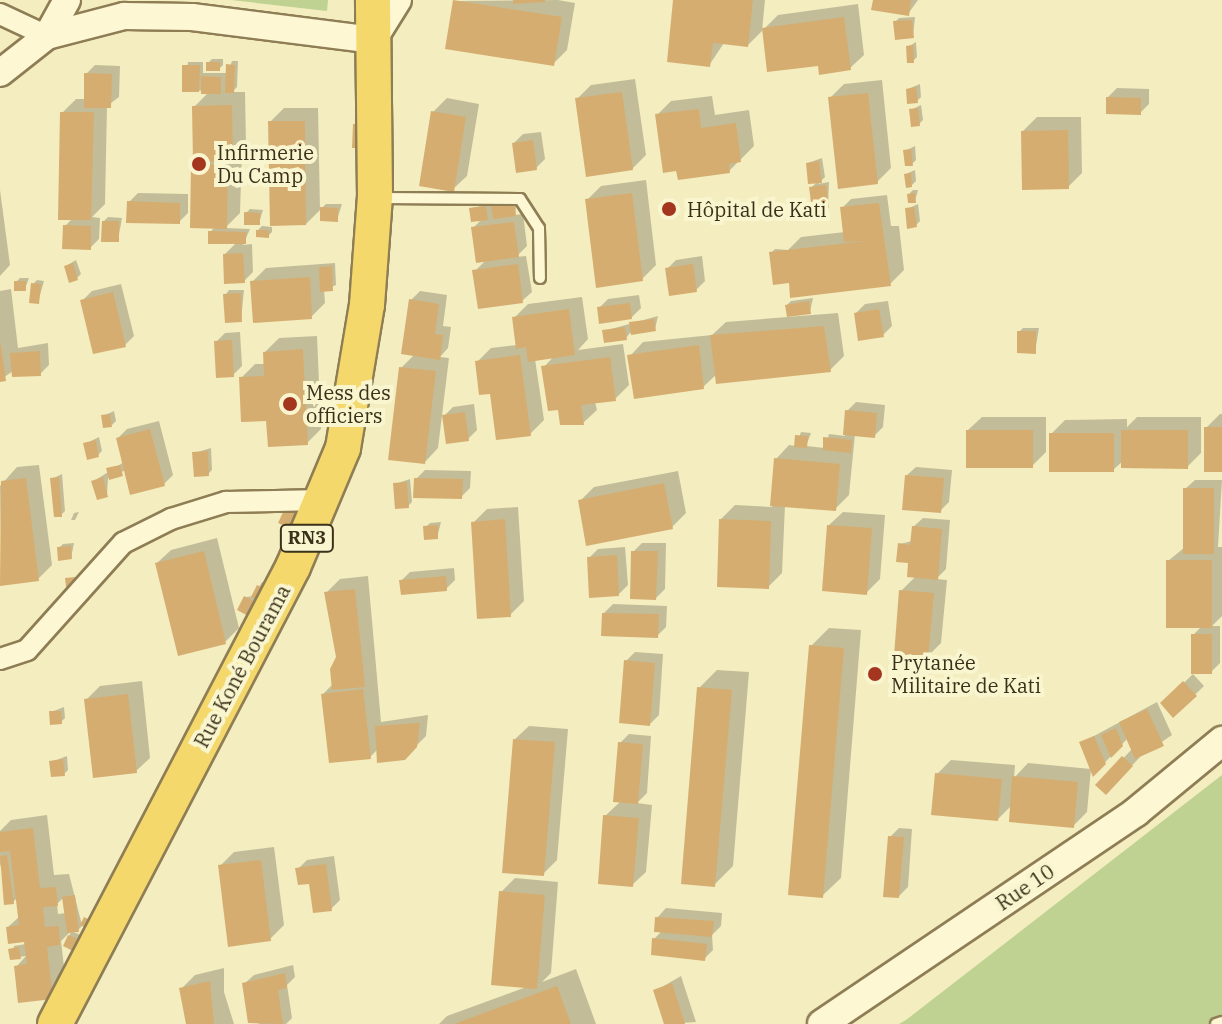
<!DOCTYPE html>
<meta charset="utf-8">
<style>
body{margin:0}
#map{position:relative;width:1222px;height:1024px;overflow:hidden;background:#f3edbf;font-family:"IBM Plex Serif",serif}
div>[style]{position:absolute}
[style*='--x']{left:calc(var(--x)*1px);top:calc(var(--y)*1px);width:calc(var(--w)*1px);rotate:calc(var(--a)*1deg)}
.green>*{inset:0;background:#bfd291}
.shadow>*{inset:0;background:#0003}
.building>*{inset:0;background:#d6ad70}
.roads{filter:drop-shadow(2px 0 #8e7d55) drop-shadow(-2px 0 #8e7d55) drop-shadow(0 2px #8e7d55) drop-shadow(0 -2px #8e7d55)}
.service>*{height:10px;margin:-5px;padding:0 5px;transform-origin:5px;border-radius:5px;background:#fdf8d3}
.minor>*{height:20px;margin:-10px;padding:0 10px;transform-origin:10px;border-radius:10px;background:#fdf8d3}
.tertiary>*{height:26px;margin:-13px;padding:0 13px;transform-origin:13px;border-radius:13px;background:#fdf8d3}
.secondary>*{height:28px;margin:-14px;padding:0 14px;transform-origin:14px;border-radius:14px;background:#fdf8d3}
.trunk>*{height:34px;margin:-17px;padding:0 17px;transform-origin:17px;border-radius:17px;background:#f4d86b}
.dots>*{width:22px;height:22px;translate:-50% -50%;box-sizing:border-box;border:4px solid #f9f5cf;border-radius:50%}
span{translate:-50% -50%;white-space:nowrap;text-align:center;line-height:1.15;-webkit-text-stroke:8px #f9f5cf;paint-order:stroke}
.shield-label span{padding:2px 6px;background:#f9f5cf;border:2px solid;border-radius:6px;-webkit-text-stroke-width:0}
.shield-label{font-size:18px;color:#3b311b;font-weight:700}
.poi-label{font-size:20px;color:#3b311b}
.left{translate:0 -50%;text-align:left}
.street-label{font-size:20px;color:#3b311b}
</style>
<div id="map">
<div class="green">
<div style="clip-path:polygon(231px 0,328px 0,327px 11px)"></div>
<div style="clip-path:polygon(1222px 775px,1222px 1024px,899px 1024px,906px 1020px)"></div>
</div>
<div class="shadow">
<div style="clip-path:polygon(558px 0,575px 3px,567px 50px,553px 64px,454px 1px)"></div>
<div style="clip-path:polygon(675px 0,765px 0,762px 31px,778px 15px,858px 4px,864px 55px,850px 68px,820px 64px,764px 29px,748px 45px,724px 43px,710px 64px)"></div>
<div style="clip-path:polygon(875px 0,918px 0,908px 14px)"></div>
<div style="clip-path:polygon(915px 17px,913px 36px,895px 22px,899px 18px)"></div>
<div style="clip-path:polygon(916px 42px,917px 57px,913px 61px,908px 47px)"></div>
<div style="clip-path:polygon(212px 59px,223px 59px,223px 65px,219px 69px,208px 63px)"></div>
<div style="clip-path:polygon(232px 61px,238px 61px,237px 87px,232px 92px,245px 92px,246px 145px,242px 150px,240px 213px,225px 228px,250px 229px,243px 245px,252px 244px,253px 272px,244px 281px,225px 254px,237px 242px,210px 232px,215px 227px,193px 165px,198px 160px,194px 107px,210px 91px,184px 90px,188px 62px,203px 62px,203px 73px,228px 73px)"></div>
<div style="clip-path:polygon(95px 65px,120px 66px,119px 97px,107px 106px,105px 204px,92px 217px,100px 218px,99px 239px,90px 248px,65px 226px,73px 218px,62px 113px,76px 99px,86px 99px,86px 74px)"></div>
<div style="clip-path:polygon(635px 79px,646px 155px,632px 169px,577px 99px,591px 85px)"></div>
<div style="clip-path:polygon(882px 80px,891px 168px,877px 182px,830px 98px,844px 84px)"></div>
<div style="clip-path:polygon(920px 84px,921px 97px,917px 101px,908px 89px)"></div>
<div style="clip-path:polygon(1117px 88px,1149px 89px,1149px 104px,1140px 113px,1108px 97px)"></div>
<div style="clip-path:polygon(712px 96px,715px 115px,749px 110px,754px 146px,729px 171px,657px 115px,671px 101px)"></div>
<div style="clip-path:polygon(447px 98px,479px 104px,467px 176px,453px 189px,433px 112px)"></div>
<div style="clip-path:polygon(921px 105px,923px 120px,919px 124px,911px 110px)"></div>
<div style="clip-path:polygon(284px 108px,318px 108px,320px 210px,306px 224px,270px 122px)"></div>
<div style="clip-path:polygon(1037px 117px,1081px 117px,1082px 173px,1068px 187px,1023px 131px)"></div>
<div style="clip-path:polygon(541px 132px,545px 159px,536px 168px,514px 143px,523px 134px)"></div>
<div style="clip-path:polygon(915px 146px,916px 160px,912px 164px,905px 151px)"></div>
<div style="clip-path:polygon(822px 158px,825px 177px,818px 184px,829px 182px,828px 206px,811px 188px,818px 181px,808px 163px)"></div>
<div style="clip-path:polygon(915px 170px,916px 181px,912px 185px,906px 174px)"></div>
<div style="clip-path:polygon(646px 180px,656px 265px,642px 279px,587px 200px,601px 186px)"></div>
<div style="clip-path:polygon(0 190px,10px 265px,0 276px)"></div>
<div style="clip-path:polygon(913px 190px,918px 190px,915px 201px,909px 194px)"></div>
<div style="clip-path:polygon(138px 193px,188px 194px,188px 213px,179px 222px,129px 202px)"></div>
<div style="clip-path:polygon(887px 195px,891px 226px,899px 226px,904px 270px,890px 284px,790px 281px,771px 253px,775px 249px,788px 250px,801px 237px,845px 232px,842px 208px,851px 199px)"></div>
<div style="clip-path:polygon(517px 199px,515px 215px,523px 214px,527px 246px,516px 257px,526px 256px,532px 292px,522px 301px,475px 271px,486px 260px,473px 228px,482px 219px,471px 208px)"></div>
<div style="clip-path:polygon(326px 204px,342px 204px,337px 220px,322px 208px)"></div>
<div style="clip-path:polygon(918px 204px,920px 221px,916px 225px,907px 209px)"></div>
<div style="clip-path:polygon(250px 209px,263px 210px,259px 223px,246px 213px)"></div>
<div style="clip-path:polygon(108px 217px,122px 218px,118px 240px,104px 221px)"></div>
<div style="clip-path:polygon(262px 226px,272px 227px,272px 232px,268px 236px,258px 230px)"></div>
<div style="clip-path:polygon(702px 256px,705px 281px,696px 290px,667px 269px,676px 260px)"></div>
<div style="clip-path:polygon(76px 260px,81px 274px,77px 278px,66px 266px)"></div>
<div style="clip-path:polygon(335px 263px,336px 285px,324px 290px,325px 303px,311px 317px,252px 282px,266px 268px)"></div>
<div style="clip-path:polygon(20px 278px,29px 278px,25px 289px,16px 282px)"></div>
<div style="clip-path:polygon(37px 280px,44px 281px,38px 302px,33px 284px)"></div>
<div style="clip-path:polygon(121px 284px,134px 336px,125px 345px,83px 300px,92px 291px)"></div>
<div style="clip-path:polygon(11px 289px,18px 348px,48px 343px,49px 365px,40px 374px,13px 371px,0 380px,0 291px)"></div>
<div style="clip-path:polygon(229px 290px,244px 290px,241px 320px,226px 294px)"></div>
<div style="clip-path:polygon(420px 291px,447px 295px,443px 326px,451px 327px,448px 348px,440px 357px,449px 358px,438px 448px,425px 462px,401px 368px,415px 354px,411px 300px)"></div>
<div style="clip-path:polygon(639px 295px,641px 308px,632px 317px,599px 308px,608px 299px)"></div>
<div style="clip-path:polygon(582px 297px,588px 339px,578px 350px,623px 344px,629px 385px,615px 399px,595px 402px,597px 410px,583px 423px,560px 408px,544px 367px,554px 356px,535px 359px,544px 420px,530px 434px,492px 392px,477px 362px,491px 348px,517px 345px,514px 318px,528px 304px)"></div>
<div style="clip-path:polygon(813px 298px,810px 312px,787px 305px,791px 301px)"></div>
<div style="clip-path:polygon(888px 301px,892px 326px,883px 335px,856px 313px,865px 304px)"></div>
<div style="clip-path:polygon(838px 313px,844px 356px,830px 370px,717px 374px,703px 387px,630px 356px,643px 342px,712px 335px,726px 322px)"></div>
<div style="clip-path:polygon(658px 316px,655px 329px,630px 333px,626px 338px,604px 331px)"></div>
<div style="clip-path:polygon(1023px 328px,1039px 328px,1035px 352px,1019px 332px)"></div>
<div style="clip-path:polygon(240px 332px,242px 366px,233px 375px,216px 342px,225px 333px)"></div>
<div style="clip-path:polygon(317px 336px,321px 429px,307px 443px,268px 419px,241px 378px,255px 364px,265px 364px,265px 352px,279px 338px)"></div>
<div style="clip-path:polygon(856px 402px,885px 405px,883px 427px,874px 436px,855px 434px,849px 495px,835px 509px,785px 505px,782px 573px,768px 587px,721px 519px,735px 505px,772px 507px,776px 459px,789px 445px,796px 446px,801px 432px,811px 433px,806px 446px,825px 448px,829px 434px,845px 436px,847px 411px)"></div>
<div style="clip-path:polygon(474px 404px,477px 430px,468px 439px,444px 416px,453px 407px)"></div>
<div style="clip-path:polygon(114px 411px,116px 421px,112px 425px,103px 416px)"></div>
<div style="clip-path:polygon(1220px 414px,1222px 414px,1222px 470px,1206px 428px)"></div>
<div style="clip-path:polygon(982px 417px,1046px 417px,1046px 452px,1032px 466px,968px 430px)"></div>
<div style="clip-path:polygon(1137px 417px,1201px 417px,1201px 453px,1187px 467px,1123px 461px,1113px 470px,1051px 434px,1065px 420px,1127px 419px,1127px 427px)"></div>
<div style="clip-path:polygon(159px 421px,173px 475px,164px 484px,126px 470px,108px 478px,107px 495px,94px 481px,124px 462px,118px 438px,127px 429px)"></div>
<div style="clip-path:polygon(99px 437px,102px 451px,98px 455px,85px 444px)"></div>
<div style="clip-path:polygon(211px 448px,212px 470px,208px 474px,194px 453px)"></div>
<div style="clip-path:polygon(39px 465px,52px 565px,38px 579px,2px 584px,0 486px,17px 467px)"></div>
<div style="clip-path:polygon(916px 467px,952px 470px,949px 502px,940px 511px,906px 476px)"></div>
<div style="clip-path:polygon(425px 470px,471px 471px,470px 488px,461px 497px,416px 479px)"></div>
<div style="clip-path:polygon(678px 471px,686px 513px,672px 527px,580px 501px,594px 487px)"></div>
<div style="clip-path:polygon(62px 474px,65px 511px,61px 515px,52px 479px)"></div>
<div style="clip-path:polygon(410px 479px,412px 502px,408px 506px,395px 484px)"></div>
<div style="clip-path:polygon(1195px 480px,1222px 480px,1218px 547px,1222px 547px,1222px 616px,1212px 626px,1220px 626px,1220px 663px,1211px 672px,1193px 635px,1202px 626px,1168px 561px,1185px 547px,1185px 489px)"></div>
<div style="clip-path:polygon(518px 507px,524px 601px,510px 615px,473px 523px,487px 509px)"></div>
<div style="clip-path:polygon(79px 512px,75px 520px,71px 520px,74px 513px)"></div>
<div style="clip-path:polygon(843px 512px,885px 515px,880px 579px,866px 593px,829px 525px)"></div>
<div style="clip-path:polygon(923px 518px,950px 520px,946px 569px,936px 579px,947px 580px,941px 643px,927px 657px,901px 591px,916px 576px,911px 557px,900px 544px,912px 541px,913px 527px)"></div>
<div style="clip-path:polygon(441px 522px,437px 538px,426px 527px,430px 523px)"></div>
<div style="clip-path:polygon(217px 538px,239px 628px,225px 642px,157px 563px,171px 550px)"></div>
<div style="clip-path:polygon(74px 543px,71px 558px,59px 548px,63px 544px)"></div>
<div style="clip-path:polygon(642px 543px,666px 543px,665px 589px,656px 598px,633px 552px)"></div>
<div style="clip-path:polygon(625px 547px,628px 585px,619px 594px,589px 558px,598px 549px)"></div>
<div style="clip-path:polygon(454px 568px,455px 580px,446px 589px,401px 581px,410px 572px)"></div>
<div style="clip-path:polygon(368px 576px,381px 722px,428px 715px,426px 736px,404px 758px,378px 749px,370px 757px,323px 694px,333px 684px,338px 658px,326px 593px,340px 579px)"></div>
<div style="clip-path:polygon(262px 582px,268px 585px,256px 612px,246px 597px,254px 596px)"></div>
<div style="clip-path:polygon(613px 604px,667px 606px,666px 627px,657px 636px,604px 613px)"></div>
<div style="clip-path:polygon(829px 628px,861px 630px,841px 878px,822px 896px,811px 646px)"></div>
<div style="clip-path:polygon(635px 652px,663px 654px,659px 715px,650px 724px,626px 661px)"></div>
<div style="clip-path:polygon(717px 670px,749px 672px,733px 866px,714px 885px,699px 688px)"></div>
<div style="clip-path:polygon(1193px 674px,1204px 686px,1174px 715px,1163px 703px)"></div>
<div style="clip-path:polygon(142px 681px,150px 758px,136px 771px,86px 700px,100px 686px)"></div>
<div style="clip-path:polygon(1157px 702px,1172px 735px,1141px 756px,1106px 793px,1098px 785px,1133px 748px,1128px 738px,1094px 774px,1081px 743px)"></div>
<div style="clip-path:polygon(64px 707px,65px 718px,61px 722px,51px 712px)"></div>
<div style="clip-path:polygon(529px 726px,568px 729px,557px 860px,543px 874px,515px 739px)"></div>
<div style="clip-path:polygon(629px 734px,651px 736px,647px 793px,637px 803px,652px 805px,646px 872px,632px 885px,605px 816px,621px 801px,620px 743px)"></div>
<div style="clip-path:polygon(67px 756px,68px 770px,64px 774px,51px 762px)"></div>
<div style="clip-path:polygon(951px 760px,1015px 765px,1014px 778px,1028px 763px,1091px 769px,1087px 812px,1073px 826px,1012px 805px,998px 819px,937px 774px)"></div>
<div style="clip-path:polygon(evenodd,47px 815px,54px 875px,69px 874px,82px 925px,92px 916px,78px 930px,70px 931px,81px 935px,73px 948px,66px 945px,71px 931px,61px 941px,66px 984px,52px 998px,16px 967px,26px 956px,12px 958px,14px 946px,26px 944px,8px 927px,20px 916px,18px 897px,13px 902px,0 864px,0 831px,11px 820px,47px 815px,64px 897px,66px 913px,58px 914px,57px 904px,64px 897px)"></div>
<div style="clip-path:polygon(899px 828px,912px 829px,908px 887px,899px 896px,890px 837px)"></div>
<div style="clip-path:polygon(274px 847px,284px 925px,270px 939px,220px 866px,234px 852px)"></div>
<div style="clip-path:polygon(334px 856px,340px 900px,331px 909px,298px 869px,307px 860px)"></div>
<div style="clip-path:polygon(515px 878px,558px 882px,551px 973px,542px 982px,576px 969px,596px 1024px,439px 1024px,447px 1016px,529px 986px,501px 892px)"></div>
<div style="clip-path:polygon(666px 908px,722px 913px,721px 926px,712px 935px,713px 950px,704px 959px,654px 939px,662px 931px,657px 918px)"></div>
<div style="clip-path:polygon(293px 965px,295px 977px,287px 985px,292px 1018px,286px 1024px,259px 1024px,244px 984px,254px 975px)"></div>
<div style="clip-path:polygon(224px 968px,224px 992px,234px 1024px,189px 1024px,181px 989px,195px 975px)"></div>
<div style="clip-path:polygon(681px 976px,696px 1022px,666px 1024px,655px 991px)"></div>
</div>
<div class="building">
<div style="clip-path:polygon(453px 0,562px 17px,554px 66px,445px 49px)"></div>
<div style="clip-path:polygon(513px 0,545px 0,545px 2px,513px 4px)"></div>
<div style="clip-path:polygon(673px 0,753px 0,748px 47px,713px 43px,710px 67px,667px 62px)"></div>
<div style="clip-path:polygon(873px 0,911px 0,909px 16px,871px 10px)"></div>
<div style="clip-path:polygon(844px 17px,851px 70px,819px 75px,818px 66px,767px 72px,762px 28px)"></div>
<div style="clip-path:polygon(912px 20px,914px 38px,895px 40px,893px 21px)"></div>
<div style="clip-path:polygon(913px 45px,914px 63px,907px 63px,906px 46px)"></div>
<div style="clip-path:polygon(206px 62px,220px 62px,220px 71px,206px 71px)"></div>
<div style="clip-path:polygon(226px 64px,235px 65px,234px 93px,225px 93px)"></div>
<div style="clip-path:polygon(182px 65px,200px 65px,199px 92px,182px 92px)"></div>
<div style="clip-path:polygon(84px 73px,112px 74px,111px 108px,84px 108px)"></div>
<div style="clip-path:polygon(201px 76px,221px 77px,221px 94px,201px 94px)"></div>
<div style="clip-path:polygon(916px 87px,918px 103px,907px 104px,906px 89px)"></div>
<div style="clip-path:polygon(622px 92px,633px 170px,586px 177px,575px 98px)"></div>
<div style="clip-path:polygon(868px 93px,878px 184px,838px 189px,828px 97px)"></div>
<div style="clip-path:polygon(1106px 97px,1141px 98px,1141px 115px,1106px 114px)"></div>
<div style="clip-path:polygon(232px 105px,233px 161px,193px 162px,192px 106px)"></div>
<div style="clip-path:polygon(918px 108px,920px 126px,911px 127px,909px 109px)"></div>
<div style="clip-path:polygon(699px 109px,701px 128px,736px 123px,741px 162px,729px 164px,730px 173px,678px 180px,676px 171px,663px 173px,655px 114px)"></div>
<div style="clip-path:polygon(431px 111px,466px 117px,454px 192px,419px 186px)"></div>
<div style="clip-path:polygon(60px 112px,94px 112px,91px 220px,58px 220px)"></div>
<div style="clip-path:polygon(268px 121px,305px 121px,306px 225px,270px 226px)"></div>
<div style="clip-path:polygon(353px 124px,368px 124px,368px 148px,352px 148px)"></div>
<div style="clip-path:polygon(1068px 130px,1069px 189px,1022px 190px,1021px 131px)"></div>
<div style="clip-path:polygon(533px 140px,537px 170px,516px 173px,512px 143px)"></div>
<div style="clip-path:polygon(911px 149px,913px 166px,905px 166px,903px 150px)"></div>
<div style="clip-path:polygon(819px 161px,822px 183px,808px 184px,806px 163px)"></div>
<div style="clip-path:polygon(191px 164px,228px 165px,227px 229px,190px 228px)"></div>
<div style="clip-path:polygon(911px 173px,912px 187px,906px 188px,904px 174px)"></div>
<div style="clip-path:polygon(826px 185px,829px 208px,812px 210px,809px 187px)"></div>
<div style="clip-path:polygon(632px 193px,643px 281px,596px 288px,585px 199px)"></div>
<div style="clip-path:polygon(915px 193px,916px 203px,908px 203px,907px 194px)"></div>
<div style="clip-path:polygon(127px 201px,180px 203px,180px 224px,126px 223px)"></div>
<div style="clip-path:polygon(514px 201px,516px 216px,493px 219px,491px 205px)"></div>
<div style="clip-path:polygon(879px 203px,891px 286px,790px 298px,789px 283px,773px 285px,769px 252px,866px 241px,844px 242px,840px 207px)"></div>
<div style="clip-path:polygon(486px 206px,488px 220px,471px 222px,469px 208px)"></div>
<div style="clip-path:polygon(320px 207px,338px 208px,338px 222px,320px 221px)"></div>
<div style="clip-path:polygon(914px 207px,917px 227px,907px 229px,905px 208px)"></div>
<div style="clip-path:polygon(244px 212px,260px 213px,260px 225px,244px 225px)"></div>
<div style="clip-path:polygon(102px 221px,119px 221px,119px 242px,101px 242px)"></div>
<div style="clip-path:polygon(514px 222px,519px 257px,476px 263px,471px 227px)"></div>
<div style="clip-path:polygon(63px 225px,91px 226px,91px 250px,62px 249px)"></div>
<div style="clip-path:polygon(256px 230px,269px 230px,269px 238px,256px 237px)"></div>
<div style="clip-path:polygon(208px 231px,246px 232px,246px 244px,208px 244px)"></div>
<div style="clip-path:polygon(243px 253px,245px 283px,224px 284px,223px 254px)"></div>
<div style="clip-path:polygon(73px 263px,78px 280px,69px 283px,64px 266px)"></div>
<div style="clip-path:polygon(518px 264px,523px 303px,478px 309px,472px 270px)"></div>
<div style="clip-path:polygon(693px 264px,697px 292px,669px 296px,665px 268px)"></div>
<div style="clip-path:polygon(332px 266px,333px 291px,320px 292px,319px 267px)"></div>
<div style="clip-path:polygon(310px 277px,312px 319px,253px 323px,250px 281px)"></div>
<div style="clip-path:polygon(14px 281px,26px 281px,26px 291px,14px 291px)"></div>
<div style="clip-path:polygon(31px 283px,41px 284px,39px 304px,29px 303px)"></div>
<div style="clip-path:polygon(113px 292px,126px 347px,93px 354px,80px 300px)"></div>
<div style="clip-path:polygon(241px 293px,242px 322px,225px 323px,223px 294px)"></div>
<div style="clip-path:polygon(409px 299px,439px 304px,435px 334px,443px 335px,440px 360px,401px 354px)"></div>
<div style="clip-path:polygon(809px 301px,811px 314px,787px 317px,785px 305px)"></div>
<div style="clip-path:polygon(630px 303px,632px 319px,599px 324px,597px 307px)"></div>
<div style="clip-path:polygon(569px 309px,575px 355px,528px 362px,526px 347px,516px 349px,512px 317px)"></div>
<div style="clip-path:polygon(879px 309px,884px 337px,858px 341px,854px 313px)"></div>
<div style="clip-path:polygon(654px 319px,656px 331px,631px 335px,629px 322px)"></div>
<div style="clip-path:polygon(824px 326px,831px 372px,716px 384px,710px 335px)"></div>
<div style="clip-path:polygon(625px 327px,627px 340px,604px 343px,602px 330px)"></div>
<div style="clip-path:polygon(1017px 331px,1036px 331px,1036px 354px,1017px 353px)"></div>
<div style="clip-path:polygon(0 340px,6px 381px,0 382px)"></div>
<div style="clip-path:polygon(232px 340px,234px 377px,216px 378px,214px 341px)"></div>
<div style="clip-path:polygon(699px 345px,704px 389px,634px 399px,627px 355px)"></div>
<div style="clip-path:polygon(303px 349px,308px 445px,268px 447px,266px 421px,241px 422px,239px 377px,264px 376px,263px 352px)"></div>
<div style="clip-path:polygon(40px 351px,41px 376px,12px 377px,10px 353px)"></div>
<div style="clip-path:polygon(520px 355px,531px 436px,496px 440px,490px 394px,479px 395px,475px 361px)"></div>
<div style="clip-path:polygon(610px 357px,616px 401px,581px 405px,584px 425px,560px 425px,558px 410px,548px 411px,541px 366px)"></div>
<div style="clip-path:polygon(399px 367px,436px 371px,425px 464px,388px 460px)"></div>
<div style="clip-path:polygon(845px 410px,877px 413px,875px 438px,843px 435px)"></div>
<div style="clip-path:polygon(465px 412px,469px 441px,446px 444px,442px 415px)"></div>
<div style="clip-path:polygon(110px 414px,112px 427px,103px 428px,101px 415px)"></div>
<div style="clip-path:polygon(1204px 427px,1222px 427px,1222px 472px,1204px 472px)"></div>
<div style="clip-path:polygon(150px 429px,165px 486px,130px 495px,116px 438px)"></div>
<div style="clip-path:polygon(966px 430px,1033px 430px,1033px 468px,966px 468px)"></div>
<div style="clip-path:polygon(1121px 430px,1188px 430px,1188px 469px,1121px 468px)"></div>
<div style="clip-path:polygon(1049px 433px,1114px 433px,1114px 472px,1049px 472px)"></div>
<div style="clip-path:polygon(795px 435px,808px 436px,807px 448px,794px 447px)"></div>
<div style="clip-path:polygon(823px 437px,852px 440px,851px 453px,823px 450px)"></div>
<div style="clip-path:polygon(96px 440px,99px 457px,87px 460px,83px 443px)"></div>
<div style="clip-path:polygon(208px 451px,209px 476px,194px 477px,192px 452px)"></div>
<div style="clip-path:polygon(774px 458px,840px 464px,836px 511px,770px 506px)"></div>
<div style="clip-path:polygon(120px 465px,123px 476px,109px 480px,106px 468px)"></div>
<div style="clip-path:polygon(905px 475px,944px 478px,941px 513px,902px 510px)"></div>
<div style="clip-path:polygon(59px 477px,62px 517px,54px 517px,50px 478px)"></div>
<div style="clip-path:polygon(103px 477px,108px 497px,97px 500px,91px 481px)"></div>
<div style="clip-path:polygon(26px 478px,39px 581px,0 586px,1px 481px)"></div>
<div style="clip-path:polygon(414px 478px,463px 479px,462px 499px,413px 498px)"></div>
<div style="clip-path:polygon(407px 482px,409px 508px,395px 509px,393px 483px)"></div>
<div style="clip-path:polygon(664px 483px,673px 529px,586px 546px,578px 500px)"></div>
<div style="clip-path:polygon(1183px 488px,1214px 488px,1214px 554px,1183px 554px)"></div>
<div style="clip-path:polygon(285px 508px,305px 517px,298px 532px,278px 523px)"></div>
<div style="clip-path:polygon(505px 519px,511px 617px,477px 619px,471px 522px)"></div>
<div style="clip-path:polygon(719px 519px,771px 521px,769px 589px,717px 587px)"></div>
<div style="clip-path:polygon(438px 525px,438px 539px,424px 540px,423px 526px)"></div>
<div style="clip-path:polygon(827px 525px,872px 528px,867px 595px,822px 591px)"></div>
<div style="clip-path:polygon(912px 526px,942px 529px,938px 580px,907px 577px,908px 563px,896px 562px,898px 543px,910px 545px)"></div>
<div style="clip-path:polygon(71px 546px,72px 559px,58px 561px,57px 547px)"></div>
<div style="clip-path:polygon(204px 551px,226px 644px,178px 656px,155px 563px)"></div>
<div style="clip-path:polygon(631px 551px,658px 551px,656px 600px,630px 599px)"></div>
<div style="clip-path:polygon(617px 555px,619px 596px,589px 598px,587px 557px)"></div>
<div style="clip-path:polygon(1166px 560px,1212px 560px,1212px 628px,1166px 628px)"></div>
<div style="clip-path:polygon(446px 576px,447px 591px,401px 595px,399px 580px)"></div>
<div style="clip-path:polygon(76px 577px,78px 593px,67px 594px,65px 578px)"></div>
<div style="clip-path:polygon(257px 585px,266px 589px,260px 601px,251px 597px)"></div>
<div style="clip-path:polygon(355px 589px,365px 687px,332px 690px,330px 669px,336px 657px,324px 592px)"></div>
<div style="clip-path:polygon(899px 590px,934px 593px,928px 659px,894px 656px)"></div>
<div style="clip-path:polygon(244px 596px,259px 604px,252px 618px,237px 610px)"></div>
<div style="clip-path:polygon(602px 613px,659px 614px,658px 638px,601px 636px)"></div>
<div style="clip-path:polygon(1191px 634px,1212px 634px,1212px 674px,1191px 674px)"></div>
<div style="clip-path:polygon(809px 645px,844px 648px,823px 898px,788px 895px)"></div>
<div style="clip-path:polygon(624px 660px,655px 663px,650px 726px,619px 723px)"></div>
<div style="clip-path:polygon(1183px 681px,1197px 696px,1173px 718px,1160px 703px)"></div>
<div style="clip-path:polygon(697px 687px,732px 690px,715px 887px,681px 884px)"></div>
<div style="clip-path:polygon(363px 689px,371px 759px,329px 763px,321px 694px)"></div>
<div style="clip-path:polygon(128px 694px,137px 773px,93px 778px,84px 699px)"></div>
<div style="clip-path:polygon(1147px 709px,1164px 746px,1135px 759px,1119px 722px)"></div>
<div style="clip-path:polygon(49px 711px,61px 711px,62px 724px,50px 725px)"></div>
<div style="clip-path:polygon(420px 723px,417px 747px,405px 760px,377px 763px,375px 726px)"></div>
<div style="clip-path:polygon(1116px 728px,1123px 746px,1111px 758px,1101px 735px)"></div>
<div style="clip-path:polygon(1094px 736px,1106px 764px,1093px 777px,1079px 742px)"></div>
<div style="clip-path:polygon(513px 739px,555px 742px,544px 876px,502px 873px)"></div>
<div style="clip-path:polygon(618px 742px,643px 744px,638px 804px,613px 802px)"></div>
<div style="clip-path:polygon(1122px 756px,1133px 766px,1106px 795px,1095px 785px)"></div>
<div style="clip-path:polygon(63px 759px,65px 776px,51px 777px,49px 761px)"></div>
<div style="clip-path:polygon(935px 773px,1002px 779px,998px 821px,931px 815px)"></div>
<div style="clip-path:polygon(1012px 776px,1078px 782px,1074px 828px,1009px 822px)"></div>
<div style="clip-path:polygon(603px 815px,639px 818px,633px 887px,598px 884px)"></div>
<div style="clip-path:polygon(33px 828px,40px 888px,56px 887px,58px 906px,43px 907px,45px 927px,59px 926px,60px 945px,47px 947px,53px 999px,18px 1003px,14px 966px,27px 964px,24px 942px,8px 944px,6px 927px,19px 925px,10px 851px,0 852px,0 832px)"></div>
<div style="clip-path:polygon(888px 836px,904px 837px,899px 898px,883px 897px)"></div>
<div style="clip-path:polygon(7px 855px,14px 904px,4px 905px,0 856px)"></div>
<div style="clip-path:polygon(261px 860px,271px 941px,228px 947px,218px 865px)"></div>
<div style="clip-path:polygon(326px 864px,332px 911px,313px 913px,309px 884px,298px 885px,295px 868px)"></div>
<div style="clip-path:polygon(499px 891px,545px 895px,537px 989px,491px 985px)"></div>
<div style="clip-path:polygon(75px 895px,79px 932px,67px 933px,62px 897px)"></div>
<div style="clip-path:polygon(84px 917px,90px 920px,86px 928px,80px 925px)"></div>
<div style="clip-path:polygon(655px 917px,714px 921px,712px 937px,654px 932px)"></div>
<div style="clip-path:polygon(68px 935px,78px 939px,73px 951px,63px 946px)"></div>
<div style="clip-path:polygon(652px 938px,707px 944px,705px 961px,651px 955px)"></div>
<div style="clip-path:polygon(19px 947px,21px 959px,10px 960px,8px 949px)"></div>
<div style="clip-path:polygon(285px 973px,287px 988px,278px 990px,283px 1024px,248px 1023px,242px 983px)"></div>
<div style="clip-path:polygon(210px 981px,214px 1024px,186px 1024px,179px 988px)"></div>
<div style="clip-path:polygon(672px 983px,685px 1024px,664px 1024px,653px 990px)"></div>
<div style="clip-path:polygon(557px 986px,571px 1024px,454px 1024px)"></div>
</div>
<div class="roads">
<div class="service">
<div style="--x:381;--y:198;--w:139;--a:0.4"></div>
<div style="--x:520;--y:199;--w:35;--a:57"></div>
<div style="--x:539;--y:228;--w:50;--a:88.9"></div>
<div style="--x:1216;--y:1024;--w:6;--a:-18"></div>
</div>
<div class="minor">
<div style="--x:0;--y:14;--w:52;--a:25.1"></div>
<div style="--x:0;--y:659;--w:28;--a:-18"></div>
<div style="--x:27;--y:650;--w:144;--a:-48.1"></div>
<div style="--x:123;--y:543;--w:54;--a:-26.6"></div>
<div style="--x:171;--y:519;--w:58;--a:-17.2"></div>
<div style="--x:226;--y:502;--w:98;--a:-1.2"></div>
</div>
<div class="tertiary">
<div style="--x:47;--y:36;--w:80;--a:-14.6"></div>
<div style="--x:124;--y:16;--w:68;--a:0.8"></div>
<div style="--x:192;--y:17;--w:182;--a:7.2"></div>
<div style="--x:373;--y:40;--w:47;--a:-58"></div>
<div style="--x:0;--y:73;--w:60;--a:-38.2"></div>
<div style="--x:47;--y:36;--w:41;--a:-60.9"></div>
</div>
<div class="secondary">
<div style="--x:822;--y:1024;--w:379;--a:-34"></div>
<div style="--x:1136;--y:812;--w:112;--a:-39.5"></div>
</div>
<div class="trunk">
<div style="--x:55;--y:1024;--w:515;--a:-62.49"></div>
<div style="--x:293;--y:567;--w:129;--a:-67.2"></div>
<div style="--x:343;--y:448;--w:145;--a:-80.5"></div>
<div style="--x:367;--y:305;--w:108;--a:-85.8"></div>
<div style="--x:375;--y:197;--w:197;--a:-90.6"></div>
</div>
</div>
<div class="dots">
<div style="left:199px;top:164px;background:#a4351e"></div>
<div style="left:669px;top:209px;background:#a4351e"></div>
<div style="left:290px;top:404px;background:#a4351e"></div>
<div style="left:875px;top:674px;background:#a4351e"></div>
</div>
<div class="shield-label">
<span style="left:307px;top:538px">RN3</span>
</div>
<div class="poi-label">
<span class="left" style="left:217px;top:164px">Infirmerie<br>Du Camp</span>
<span class="left" style="left:687px;top:209px">Hôpital de Kati</span>
<span class="left" style="left:306px;top:404px">Mess des<br>officiers</span>
<span class="left" style="left:891px;top:674px">Prytanée<br>Militaire de Kati</span>
</div>
<div class="street-label">
<span style="left:242px;top:666px;rotate:-62deg">Rue Koné Bourama</span>
<span style="left:1025px;top:887px;rotate:-34deg">Rue 10</span>
</div>
</div>
